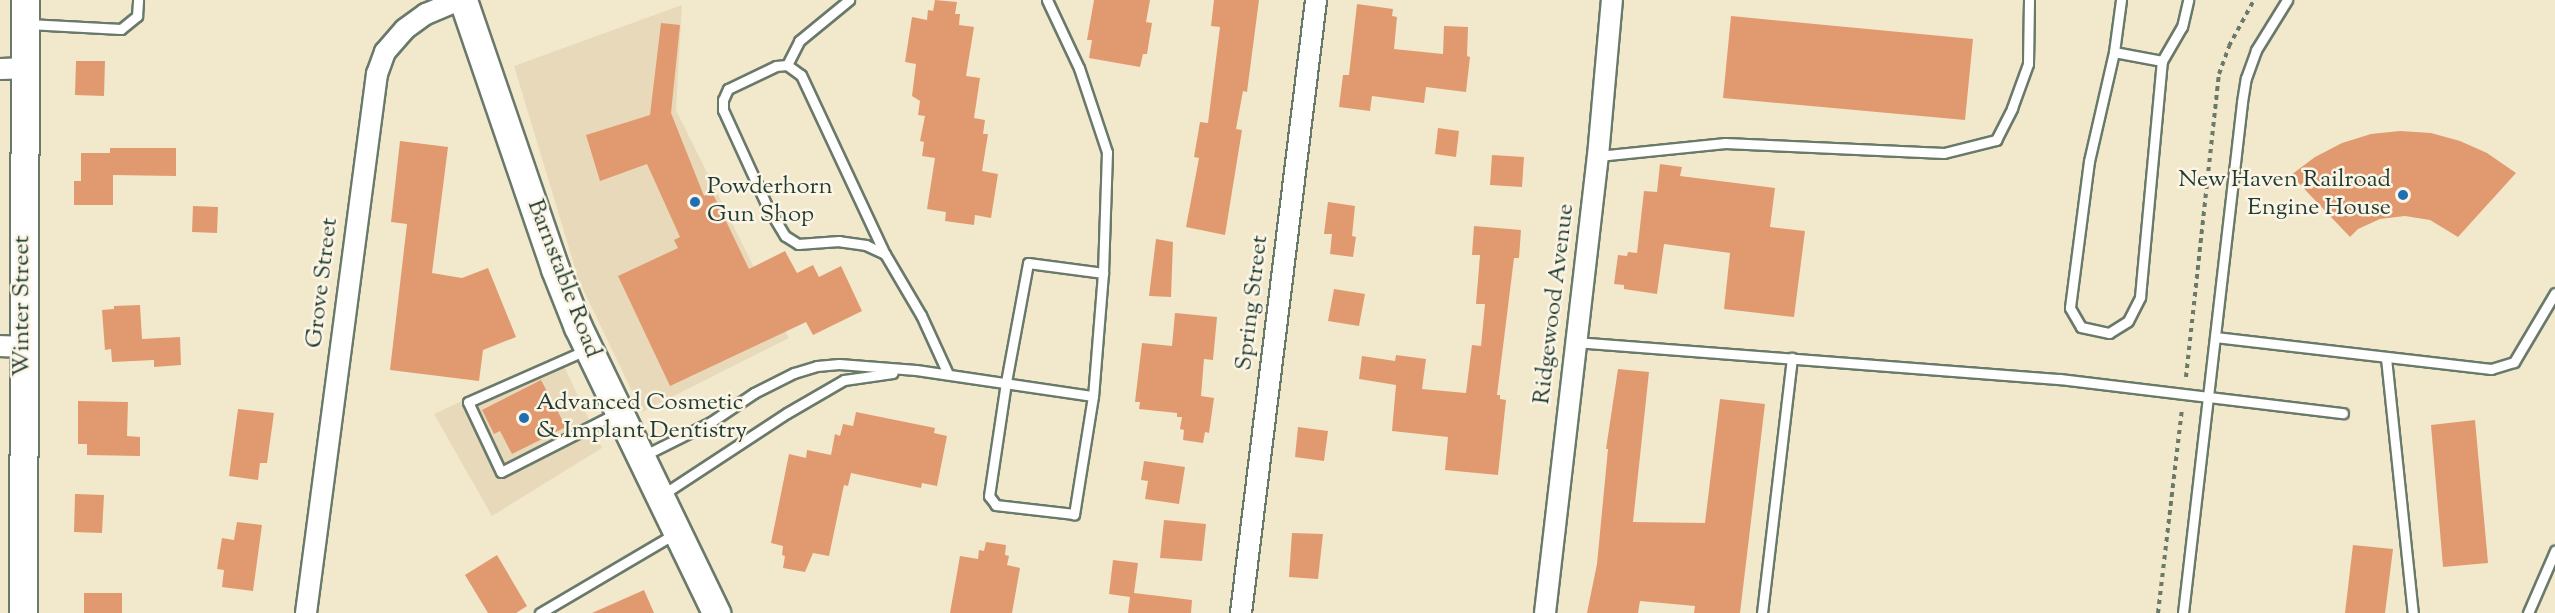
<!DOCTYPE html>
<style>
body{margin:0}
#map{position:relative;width:2555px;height:613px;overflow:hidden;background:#f2e9cd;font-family:"Sorts Mill Goudy",serif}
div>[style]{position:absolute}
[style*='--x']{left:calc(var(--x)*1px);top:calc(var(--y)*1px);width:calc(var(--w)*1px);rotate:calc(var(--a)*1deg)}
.built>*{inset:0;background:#e8d9ba}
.building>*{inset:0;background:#e19a6f}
.path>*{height:4px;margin-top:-2px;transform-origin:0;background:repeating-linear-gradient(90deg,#69796a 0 4.5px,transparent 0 9px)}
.roads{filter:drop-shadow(2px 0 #69796a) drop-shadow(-2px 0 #69796a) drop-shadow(0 2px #69796a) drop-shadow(0 -2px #69796a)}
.lane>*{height:9px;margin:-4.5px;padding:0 4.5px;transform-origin:4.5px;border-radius:4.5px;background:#fff}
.street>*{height:20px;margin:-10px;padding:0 10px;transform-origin:10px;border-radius:10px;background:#fff}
.secondary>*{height:27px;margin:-13.5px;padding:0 13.5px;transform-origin:13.5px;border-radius:13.5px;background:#fff}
.dots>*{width:16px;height:16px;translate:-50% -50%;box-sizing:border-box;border:3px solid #fcf5e5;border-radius:50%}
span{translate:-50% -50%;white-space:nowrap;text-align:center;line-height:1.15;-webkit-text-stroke:5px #fcf5e5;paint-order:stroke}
.poi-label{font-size:24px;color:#1f3d34}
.right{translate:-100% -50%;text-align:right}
.left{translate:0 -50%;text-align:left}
.street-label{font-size:24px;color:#1f3d34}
</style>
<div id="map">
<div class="built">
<div style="clip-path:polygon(682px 5px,676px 110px,789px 338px,642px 412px,579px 281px,514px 66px)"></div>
<div style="clip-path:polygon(559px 355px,602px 448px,492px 516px,434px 414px)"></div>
</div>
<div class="building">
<div style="clip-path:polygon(935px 0,957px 2px,955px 14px,960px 14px,959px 25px,974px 27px,966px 76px,980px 78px,974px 118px,985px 120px,983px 134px,988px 134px,982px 171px,998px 174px,991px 218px,975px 215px,974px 225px,945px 221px,946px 212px,927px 209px,935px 158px,922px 156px,924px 142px,920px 141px,925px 116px,918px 115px,920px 101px,912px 96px,916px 64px,905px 62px,912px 17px,927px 20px,928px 10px,933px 11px)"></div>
<div style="clip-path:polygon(1094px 0,1150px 0,1146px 22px,1152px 23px,1147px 54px,1143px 54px,1140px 67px,1089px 58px,1092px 40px,1087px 40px)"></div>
<div style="clip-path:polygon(1214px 0,1259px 0,1247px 92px,1243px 91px,1236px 129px,1242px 130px,1225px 235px,1186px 227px,1199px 158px,1194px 157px,1200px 122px,1208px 123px,1220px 27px,1211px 26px)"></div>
<div style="clip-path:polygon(1357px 4px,1393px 9px,1392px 16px,1397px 17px,1394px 49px,1443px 54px,1444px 26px,1468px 27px,1467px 56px,1470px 57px,1466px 92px,1426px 87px,1424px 103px,1372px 96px,1370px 111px,1339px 107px,1343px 75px,1349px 75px)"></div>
<div style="clip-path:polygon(1731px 16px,1973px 39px,1965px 120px,1723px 98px)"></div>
<div style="clip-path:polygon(661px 23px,680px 25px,671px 113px,704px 196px,712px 192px,749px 269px,785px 251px,797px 273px,813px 265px,819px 277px,841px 266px,862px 311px,813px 335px,806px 322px,670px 386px,618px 276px,678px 248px,674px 240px,680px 237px,647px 164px,600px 181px,586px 135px,650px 115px)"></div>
<div style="clip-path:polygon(76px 61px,105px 61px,104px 96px,75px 95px)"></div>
<div style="clip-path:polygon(1438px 128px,1459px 131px,1456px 157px,1435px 154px)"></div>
<div style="clip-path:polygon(2400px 131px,2431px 133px,2460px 141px,2487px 153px,2516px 173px,2458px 237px,2430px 220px,2405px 216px,2380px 219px,2358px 229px,2350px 237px,2291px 175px,2315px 157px,2342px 143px,2371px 134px)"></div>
<div style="clip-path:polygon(400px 141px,448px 147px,432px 273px,462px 278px,488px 268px,516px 337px,483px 350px,479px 381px,390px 370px,407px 224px,391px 222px)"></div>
<div style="clip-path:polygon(110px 148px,176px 148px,176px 176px,113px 175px,113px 205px,74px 205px,74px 181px,81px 181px,81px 153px,110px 153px)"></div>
<div style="clip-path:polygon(1492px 155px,1524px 157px,1522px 187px,1490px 185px)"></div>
<div style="clip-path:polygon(1660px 164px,1682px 167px,1680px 176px,1775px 188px,1770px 227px,1805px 231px,1794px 317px,1724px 309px,1730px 253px,1664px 244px,1657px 294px,1624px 289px,1624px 285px,1614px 284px,1618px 255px,1627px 256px,1628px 252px,1637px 253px,1644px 191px,1657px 192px)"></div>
<div style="clip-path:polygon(1328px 202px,1355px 206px,1352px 236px,1356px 237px,1353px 257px,1330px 254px,1332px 234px,1324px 234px)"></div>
<div style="clip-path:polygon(193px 206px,218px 207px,217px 233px,192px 232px)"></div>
<div style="clip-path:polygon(1474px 226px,1521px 230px,1519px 258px,1514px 258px,1497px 395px,1500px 395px,1500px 399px,1506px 400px,1498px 475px,1445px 470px,1448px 437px,1392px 431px,1396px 385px,1359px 379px,1362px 356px,1395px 361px,1396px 355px,1426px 359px,1422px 389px,1466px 393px,1472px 345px,1481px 346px,1485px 304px,1476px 304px,1480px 255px,1472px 255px)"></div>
<div style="clip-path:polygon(1156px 239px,1173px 242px,1171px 297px,1149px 296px)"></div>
<div style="clip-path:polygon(1334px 289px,1365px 294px,1359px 326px,1328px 321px)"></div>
<div style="clip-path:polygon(140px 305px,142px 339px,180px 337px,181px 365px,154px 367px,154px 360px,112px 362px,111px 349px,105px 350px,102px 310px,114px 309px,114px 306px)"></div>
<div style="clip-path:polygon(1175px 313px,1217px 317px,1213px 360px,1204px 359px,1201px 396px,1214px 398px,1209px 433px,1205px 432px,1203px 443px,1183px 440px,1184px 430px,1180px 429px,1182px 417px,1177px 417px,1177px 413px,1139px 409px,1140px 402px,1135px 402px,1142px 343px,1172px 346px)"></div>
<div style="clip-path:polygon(1618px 369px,1649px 372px,1633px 522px,1705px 523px,1720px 399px,1765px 404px,1740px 613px,1694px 613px,1695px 606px,1640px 601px,1638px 613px,1587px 613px,1597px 564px,1608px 449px,1606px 449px)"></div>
<div style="clip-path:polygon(541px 380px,566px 427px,512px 454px,500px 431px,494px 434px,482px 410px)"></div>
<div style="clip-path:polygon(78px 401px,128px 402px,127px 436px,140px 437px,140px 456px,87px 455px,87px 444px,78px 444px)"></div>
<div style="clip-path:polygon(238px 409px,274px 413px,267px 463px,260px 463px,258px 480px,229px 476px)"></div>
<div style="clip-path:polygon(856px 412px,935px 428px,934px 433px,947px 436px,937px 486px,922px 483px,921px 488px,851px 473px,848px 486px,844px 485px,829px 556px,813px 553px,805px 572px,783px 568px,785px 556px,782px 555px,783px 546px,771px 543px,789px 454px,806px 458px,807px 450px,831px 455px,835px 434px,840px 436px,843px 424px,853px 426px)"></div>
<div style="clip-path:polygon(2475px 420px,2488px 563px,2443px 567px,2431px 425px)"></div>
<div style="clip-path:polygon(1298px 427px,1328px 431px,1324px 461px,1295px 457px)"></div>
<div style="clip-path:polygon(1144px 461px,1185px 467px,1179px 504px,1145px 499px,1148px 481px,1141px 480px)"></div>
<div style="clip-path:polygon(75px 494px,104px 495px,102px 533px,74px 532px)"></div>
<div style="clip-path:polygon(1164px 520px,1206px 524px,1202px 561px,1160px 558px)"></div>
<div style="clip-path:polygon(237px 522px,262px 525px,253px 591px,222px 587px,224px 570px,217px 569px,222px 538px,234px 540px)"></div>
<div style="clip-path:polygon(1292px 533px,1323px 534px,1318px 579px,1289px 577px)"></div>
<div style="clip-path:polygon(986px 542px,1006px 545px,1005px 555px,1009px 556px,1007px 565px,1020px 568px,1012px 613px,950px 613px,960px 556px,978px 559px,979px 550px,984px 551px)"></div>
<div style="clip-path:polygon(2353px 545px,2393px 549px,2385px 613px,2345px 613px)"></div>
<div style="clip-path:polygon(497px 555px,527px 606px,516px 613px,488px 613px,465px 575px)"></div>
<div style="clip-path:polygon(1113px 560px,1138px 563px,1134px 593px,1192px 600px,1191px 613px,1128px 613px,1130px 597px,1109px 594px)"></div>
<div style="clip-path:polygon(644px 590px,654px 613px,592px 613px)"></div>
<div style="clip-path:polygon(84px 593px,122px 593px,122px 613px,84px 613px)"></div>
</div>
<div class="path">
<div style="--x:2186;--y:377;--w:305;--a:-83.8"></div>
<div style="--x:2219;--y:74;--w:30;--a:-70"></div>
<div style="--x:2229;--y:46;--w:52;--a:-61.5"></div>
<div style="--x:2158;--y:613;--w:206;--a:-83.3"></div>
</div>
<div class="roads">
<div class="lane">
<div style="--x:1047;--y:0;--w:75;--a:64.8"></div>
<div style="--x:1079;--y:68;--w:89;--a:71.6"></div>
<div style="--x:1107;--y:152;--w:121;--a:91.9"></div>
<div style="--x:1103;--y:273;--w:123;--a:94.6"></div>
<div style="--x:1093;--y:396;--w:120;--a:99.1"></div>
<div style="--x:1074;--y:514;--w:79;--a:-173.4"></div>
<div style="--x:996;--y:505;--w:11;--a:-128"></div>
<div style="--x:989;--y:496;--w:115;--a:-81.5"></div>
<div style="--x:1006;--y:382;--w:121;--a:-79.5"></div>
<div style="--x:1028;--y:263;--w:76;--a:7.6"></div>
<div style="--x:2121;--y:0;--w:52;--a:97.7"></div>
<div style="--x:2114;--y:52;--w:112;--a:102.9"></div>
<div style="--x:2089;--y:161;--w:148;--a:97.4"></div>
<div style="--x:2070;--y:308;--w:22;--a:60"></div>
<div style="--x:2081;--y:327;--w:29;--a:12"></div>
<div style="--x:2109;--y:333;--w:22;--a:-32"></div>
<div style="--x:2128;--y:321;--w:27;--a:-63"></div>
<div style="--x:2140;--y:297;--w:237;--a:-84.7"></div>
<div style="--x:2162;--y:61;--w:39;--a:-60"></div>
<div style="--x:2182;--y:27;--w:28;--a:-77"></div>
<div style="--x:28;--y:24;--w:93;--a:3.1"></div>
<div style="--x:121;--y:29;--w:21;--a:-39"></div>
<div style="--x:137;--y:16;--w:16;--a:-86"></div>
<div style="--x:2114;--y:52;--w:49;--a:10.6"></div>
<div style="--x:787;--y:65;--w:27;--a:-63"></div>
<div style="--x:799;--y:41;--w:65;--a:-39.4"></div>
<div style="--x:1598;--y:156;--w:128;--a:-5.8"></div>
<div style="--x:1725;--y:143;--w:219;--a:2.6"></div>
<div style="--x:1944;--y:153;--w:54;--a:-14"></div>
<div style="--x:1996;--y:140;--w:36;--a:-63"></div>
<div style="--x:2012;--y:108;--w:47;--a:-70"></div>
<div style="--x:2028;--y:64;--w:64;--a:-89.1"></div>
<div style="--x:885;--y:254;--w:21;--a:-155"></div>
<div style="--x:866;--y:245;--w:27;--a:-172"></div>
<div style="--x:839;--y:241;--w:41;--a:175.8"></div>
<div style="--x:798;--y:244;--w:15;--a:-148"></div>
<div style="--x:785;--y:236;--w:35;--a:-121"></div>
<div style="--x:767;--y:206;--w:106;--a:-114.6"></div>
<div style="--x:723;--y:110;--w:10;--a:-90"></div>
<div style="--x:723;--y:100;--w:12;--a:-66"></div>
<div style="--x:728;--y:89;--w:53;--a:-25.6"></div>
<div style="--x:776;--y:66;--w:11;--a:-5"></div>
<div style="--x:787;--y:65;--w:17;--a:36"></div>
<div style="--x:801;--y:75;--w:198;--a:64.9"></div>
<div style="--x:885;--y:254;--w:71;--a:59.5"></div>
<div style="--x:921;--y:315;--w:65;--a:65.4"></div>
<div style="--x:2215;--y:337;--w:278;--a:6.6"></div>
<div style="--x:2491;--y:369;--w:24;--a:-17"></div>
<div style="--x:2514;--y:362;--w:80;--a:-59.3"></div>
<div style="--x:1576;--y:342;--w:485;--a:4.4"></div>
<div style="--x:2060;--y:379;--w:285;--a:6.9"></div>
<div style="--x:586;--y:350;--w:129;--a:156.2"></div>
<div style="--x:468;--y:402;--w:77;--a:64.8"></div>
<div style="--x:501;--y:472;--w:130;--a:-27"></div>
<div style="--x:2386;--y:358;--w:256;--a:84"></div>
<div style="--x:643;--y:456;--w:76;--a:-26.6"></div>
<div style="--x:711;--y:422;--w:52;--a:-34"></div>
<div style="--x:754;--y:393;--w:45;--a:-26.6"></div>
<div style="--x:794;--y:373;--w:24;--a:-17"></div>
<div style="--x:817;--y:366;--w:22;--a:-5"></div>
<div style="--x:839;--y:364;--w:77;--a:4.5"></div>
<div style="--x:916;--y:370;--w:179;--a:8.4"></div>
<div style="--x:662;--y:495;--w:149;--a:-33.3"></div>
<div style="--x:787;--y:413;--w:66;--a:-30.1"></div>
<div style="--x:844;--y:380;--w:49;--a:-8.1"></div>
<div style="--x:540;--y:613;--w:158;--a:-30.5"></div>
<div style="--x:1762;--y:613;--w:257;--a:-83.3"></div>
<div style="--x:2183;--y:613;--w:514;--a:-83.41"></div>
<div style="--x:2242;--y:102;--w:24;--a:-81"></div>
<div style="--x:2246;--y:78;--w:30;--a:-70"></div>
<div style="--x:2256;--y:50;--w:59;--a:-58.2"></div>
<div style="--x:2528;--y:613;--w:68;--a:-66.5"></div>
</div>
<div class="street">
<div style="--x:0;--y:69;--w:24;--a:-2"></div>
<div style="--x:0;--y:346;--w:23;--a:2"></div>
<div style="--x:306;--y:613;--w:544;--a:-82.5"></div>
<div style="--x:377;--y:74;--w:23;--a:-70"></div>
<div style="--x:385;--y:52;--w:30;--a:-49"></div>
<div style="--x:405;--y:29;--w:26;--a:-36"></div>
<div style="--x:426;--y:14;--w:36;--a:-23"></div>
<div style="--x:1241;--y:613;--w:618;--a:-83.02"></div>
<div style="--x:1545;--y:613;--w:460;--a:-83.4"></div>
<div style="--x:1598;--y:156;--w:157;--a:-84.9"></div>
</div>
<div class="secondary">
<div style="--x:463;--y:0;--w:284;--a:71.1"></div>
<div style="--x:555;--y:269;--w:62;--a:68.4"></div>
<div style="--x:578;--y:327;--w:318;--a:64.2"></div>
<div style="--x:23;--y:613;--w:613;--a:-89.81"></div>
</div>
</div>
<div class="dots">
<div style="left:2403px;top:195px;background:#1f6fb2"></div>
<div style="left:695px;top:202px;background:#1f6fb2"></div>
<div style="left:524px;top:418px;background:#1f6fb2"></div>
</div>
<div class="poi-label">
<span class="right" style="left:2391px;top:195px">New Haven Railroad<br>Engine House</span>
<span class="left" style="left:707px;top:202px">Powderhorn<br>Gun Shop</span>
<span class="left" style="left:536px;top:418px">Advanced Cosmetic<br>&amp; Implant Dentistry</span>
</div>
<div class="street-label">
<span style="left:563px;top:279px;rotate:69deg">Barnstable Road</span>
<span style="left:323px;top:283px;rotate:-83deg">Grove Street</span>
<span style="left:1253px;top:303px;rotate:-83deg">Spring Street</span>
<span style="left:1555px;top:304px;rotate:-83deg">Ridgewood Avenue</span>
<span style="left:23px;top:306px;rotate:-90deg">Winter Street</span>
</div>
</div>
